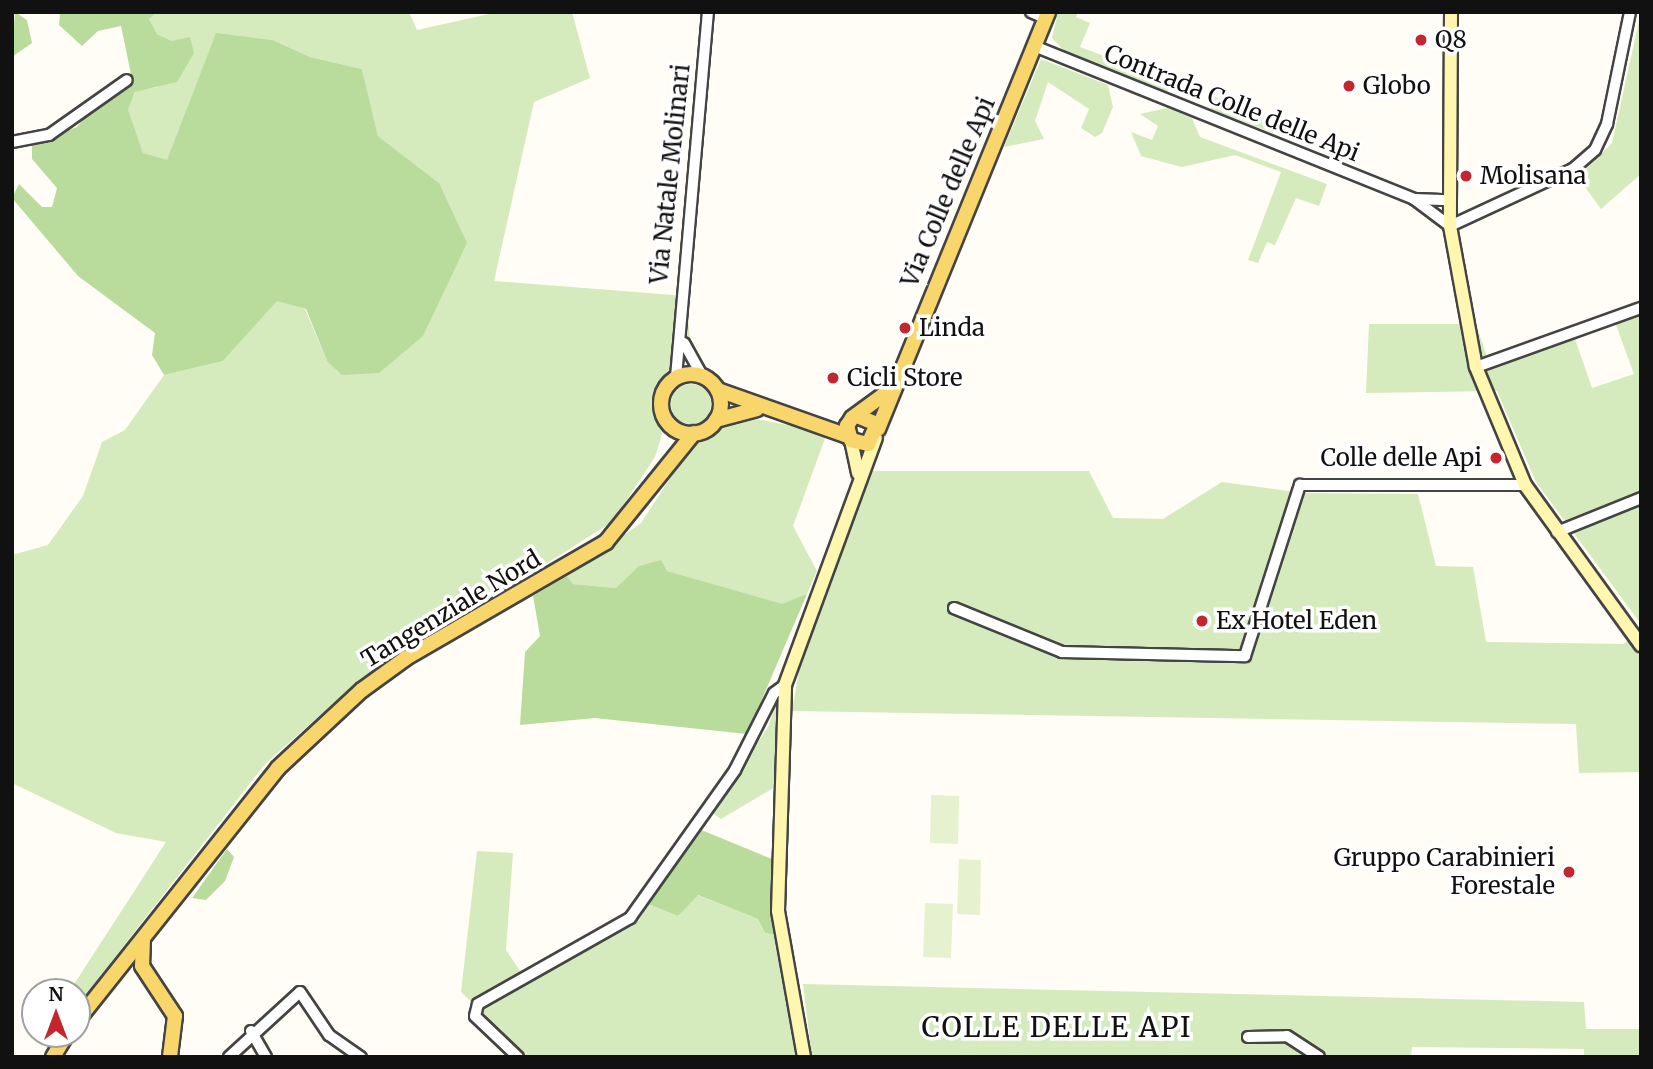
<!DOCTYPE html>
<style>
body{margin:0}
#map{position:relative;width:1653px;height:1069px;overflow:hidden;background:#fffdf5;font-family:Merriweather,serif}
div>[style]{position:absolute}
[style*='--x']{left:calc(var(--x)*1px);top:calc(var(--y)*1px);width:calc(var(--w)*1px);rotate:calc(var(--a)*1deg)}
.green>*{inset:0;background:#d5ebbd}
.round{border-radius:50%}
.forest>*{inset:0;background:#b9dc9c}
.pitch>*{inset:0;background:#e6f2cf}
.roads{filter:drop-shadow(2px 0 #444) drop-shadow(-2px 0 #444) drop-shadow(0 2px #444) drop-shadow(0 -2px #444)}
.street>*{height:10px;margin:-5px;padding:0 5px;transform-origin:5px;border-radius:5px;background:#fff}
.secondary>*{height:12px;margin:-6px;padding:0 6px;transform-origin:6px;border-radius:6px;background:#fff6b0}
.primary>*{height:14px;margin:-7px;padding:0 7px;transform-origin:7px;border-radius:7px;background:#f9d66b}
.primary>.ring{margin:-7px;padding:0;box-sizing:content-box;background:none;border:14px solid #f9d66b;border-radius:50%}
.dots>*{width:19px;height:19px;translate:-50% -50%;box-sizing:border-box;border:4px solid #fff;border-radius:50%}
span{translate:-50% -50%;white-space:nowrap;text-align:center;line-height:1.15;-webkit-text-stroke:7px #fff;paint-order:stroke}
.poi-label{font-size:24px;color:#111}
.left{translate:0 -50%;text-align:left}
.right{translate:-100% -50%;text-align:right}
.street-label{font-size:24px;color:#111}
.quarter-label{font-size:28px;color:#111;letter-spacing:2px}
.frame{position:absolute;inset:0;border:14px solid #111;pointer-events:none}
.north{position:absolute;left:21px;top:978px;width:70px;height:70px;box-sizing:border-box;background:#fff;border:2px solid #a0a0a0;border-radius:50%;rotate:0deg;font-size:19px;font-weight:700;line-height:28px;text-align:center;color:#111}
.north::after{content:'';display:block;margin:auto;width:24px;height:32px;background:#c4262e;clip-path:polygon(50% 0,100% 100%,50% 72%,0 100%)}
</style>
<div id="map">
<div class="green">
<div style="clip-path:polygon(157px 12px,409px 12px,417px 30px,498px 12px,572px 12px,590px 78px,534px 102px,494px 281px,686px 296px,690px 339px,655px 396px,662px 434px,655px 457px,612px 522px,354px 685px,265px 764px,77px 1006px,77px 992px,69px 992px,166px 842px,116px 833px,12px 783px,12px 555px,48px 545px,83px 496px,102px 442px,125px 430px,164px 375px,223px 361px,277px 300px,305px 309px,327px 361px,439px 183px,378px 136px,362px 69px,310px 57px,273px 40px,216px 34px,167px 161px,143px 153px,127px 110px,136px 91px,158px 87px,172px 41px,157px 34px,149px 19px)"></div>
<div style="clip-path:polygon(1058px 12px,1078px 12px,1076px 17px,1090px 23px,1080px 47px,1176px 83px,1166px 92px,1066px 53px,1052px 38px)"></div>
<div style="clip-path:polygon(1641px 12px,1641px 174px,1601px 209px,1578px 177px,1612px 143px)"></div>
<div style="clip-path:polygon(1041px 59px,1108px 85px,1113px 107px,1102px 133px,1095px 137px,1081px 128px,1089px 109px,1048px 82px,1035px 121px,1044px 139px,1004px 147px)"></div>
<div style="clip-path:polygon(1210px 95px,1278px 121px,1273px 133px,1211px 109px)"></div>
<div style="clip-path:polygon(1167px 108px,1192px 118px,1200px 137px,1327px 184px,1319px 206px,1296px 198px,1275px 245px,1267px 242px,1258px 263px,1248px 260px,1281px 172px,1235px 155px,1182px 167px,1141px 156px,1131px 132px,1152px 140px,1158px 126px,1140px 114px)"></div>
<div style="clip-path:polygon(1641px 313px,1641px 624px,1536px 482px,1497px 391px,1366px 393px,1369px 324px,1476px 324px,1490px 366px,1574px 336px,1592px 388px,1634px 374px,1615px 322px)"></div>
<div class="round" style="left:671px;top:384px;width:40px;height:40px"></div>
<div style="clip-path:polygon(757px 419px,827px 433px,793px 526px,817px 571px,807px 594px,782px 605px,667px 571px,616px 588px,573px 584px,567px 576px,641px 523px,692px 445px,725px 424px)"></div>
<div style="clip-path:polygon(870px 471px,1089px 471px,1113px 518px,1163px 519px,1222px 482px,1304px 493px,1418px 494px,1436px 566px,1473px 567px,1486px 642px,1623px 644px,1641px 632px,1641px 772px,1579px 773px,1576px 724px,792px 711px,803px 648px)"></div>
<div style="clip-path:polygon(777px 701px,775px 787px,721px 819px,711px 812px,768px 727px)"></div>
<div style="clip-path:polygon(477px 851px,513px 853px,506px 950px,525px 978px,638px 921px,648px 904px,678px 916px,697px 895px,758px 919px,765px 933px,777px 935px,799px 1057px,527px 1057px,461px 992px)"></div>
<div style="clip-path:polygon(803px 984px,1584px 1002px,1586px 1029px,1641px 1029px,1641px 1057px,1584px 1057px,1584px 1049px,1412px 1047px,1411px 1057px,812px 1057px)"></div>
</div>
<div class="forest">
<div style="clip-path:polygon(15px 12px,27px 20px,32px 43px,12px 57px)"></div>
<div style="clip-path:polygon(157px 12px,149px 19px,157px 34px,172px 41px,190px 37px,194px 53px,177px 82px,135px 92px,128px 110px,143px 153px,167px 160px,216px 33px,273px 40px,310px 57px,362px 69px,378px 136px,439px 183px,467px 243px,423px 336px,379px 373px,342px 375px,327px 361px,306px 309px,277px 301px,223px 361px,164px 375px,152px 355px,155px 333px,78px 276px,12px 198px,19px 184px,42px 207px,52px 207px,57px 188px,32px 159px,32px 143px,77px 127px,98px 101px,132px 79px,121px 26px,98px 31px,82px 46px,59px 25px,60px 13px)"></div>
<div style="clip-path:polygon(661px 560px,667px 571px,782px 604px,807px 594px,747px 734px,595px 718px,520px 725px,525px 652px,540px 636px,533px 596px,567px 576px,573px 584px,616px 588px,639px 566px)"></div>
<div style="clip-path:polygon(699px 829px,772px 859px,777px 935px,765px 933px,758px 919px,698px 895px,678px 916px,648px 904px)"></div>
<div style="clip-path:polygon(227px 849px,234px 857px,225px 881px,206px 900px,192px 898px)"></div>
</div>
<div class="pitch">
<div style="clip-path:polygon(931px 795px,959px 796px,958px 844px,930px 843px)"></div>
<div style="clip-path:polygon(959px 859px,981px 860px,980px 915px,957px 914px)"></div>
<div style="clip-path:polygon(925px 903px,953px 904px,951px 958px,923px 957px)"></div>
</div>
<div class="roads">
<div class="street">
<div style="--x:1031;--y:12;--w:15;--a:23"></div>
<div style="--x:1034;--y:46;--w:410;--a:21.9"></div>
<div style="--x:1414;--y:199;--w:45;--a:36.9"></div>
<div style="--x:1450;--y:226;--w:136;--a:-24.9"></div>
<div style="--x:1573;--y:169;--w:29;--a:-41"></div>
<div style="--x:1595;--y:150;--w:29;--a:-65"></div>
<div style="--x:1607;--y:124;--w:114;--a:-78.4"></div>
<div style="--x:12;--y:142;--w:38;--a:-11"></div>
<div style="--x:49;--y:135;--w:95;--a:-35.2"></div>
<div style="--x:1414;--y:199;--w:35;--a:2"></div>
<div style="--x:684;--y:343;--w:38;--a:61"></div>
<div style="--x:1476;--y:367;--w:175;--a:-19.7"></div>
<div style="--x:676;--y:377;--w:366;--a:-85"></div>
<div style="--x:1557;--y:532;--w:91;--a:-22"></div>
<div style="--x:954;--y:608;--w:117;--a:22.2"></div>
<div style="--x:1062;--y:652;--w:183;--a:1.3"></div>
<div style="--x:1245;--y:656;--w:180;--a:-72.2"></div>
<div style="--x:1300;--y:485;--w:225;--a:0"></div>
<div style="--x:251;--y:1031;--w:30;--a:60"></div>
<div style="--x:1248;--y:1037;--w:39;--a:-1"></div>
<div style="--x:1287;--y:1036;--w:38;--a:33"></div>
<div style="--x:229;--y:1057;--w:96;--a:-42.5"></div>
<div style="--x:300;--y:992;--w:52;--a:56"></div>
<div style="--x:329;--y:1035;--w:39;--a:35"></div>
<div style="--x:518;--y:1057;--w:59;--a:-136.4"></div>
<div style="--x:475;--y:1016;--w:12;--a:-76"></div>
<div style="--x:478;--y:1004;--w:175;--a:-29.5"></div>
<div style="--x:630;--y:918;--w:181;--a:-54.6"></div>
<div style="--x:735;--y:770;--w:86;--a:-63.1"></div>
<div style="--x:774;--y:693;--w:14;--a:-36"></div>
</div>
<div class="secondary">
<div style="--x:1451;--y:12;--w:214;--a:90.3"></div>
<div style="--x:1450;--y:226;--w:143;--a:79.6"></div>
<div style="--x:1476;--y:367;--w:128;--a:67.4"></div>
<div style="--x:1525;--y:485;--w:198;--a:54.1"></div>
<div style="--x:851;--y:440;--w:34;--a:78"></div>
<div style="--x:804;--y:1057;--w:148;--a:-100.1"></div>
<div style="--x:778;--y:911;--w:226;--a:-88.2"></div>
<div style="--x:785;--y:685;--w:263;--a:-69.8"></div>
</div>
<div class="primary">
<div class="ring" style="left:661px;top:374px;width:46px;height:46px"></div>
<div style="--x:718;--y:390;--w:138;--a:19.5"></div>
<div style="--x:857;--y:416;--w:22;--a:22"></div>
<div style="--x:877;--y:424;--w:22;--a:114"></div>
<div style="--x:868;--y:444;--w:17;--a:-167"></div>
<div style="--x:851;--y:440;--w:15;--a:-106"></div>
<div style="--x:847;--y:426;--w:9;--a:-58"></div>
<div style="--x:852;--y:418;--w:42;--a:-36.3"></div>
<div style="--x:716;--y:420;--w:42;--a:-15"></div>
<div style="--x:878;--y:429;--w:450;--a:-67.8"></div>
<div style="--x:143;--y:939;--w:27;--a:92"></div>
<div style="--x:142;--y:966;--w:60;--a:56.6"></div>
<div style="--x:175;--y:1016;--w:41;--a:97"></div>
<div style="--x:77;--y:1021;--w:323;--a:-51.5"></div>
<div style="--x:278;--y:768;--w:115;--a:-42.9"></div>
<div style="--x:362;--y:690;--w:54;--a:-36"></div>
<div style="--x:406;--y:658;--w:231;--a:-30.1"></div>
<div style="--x:606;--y:542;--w:140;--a:-51.1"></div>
<div style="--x:53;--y:1057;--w:27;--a:-59"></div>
</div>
</div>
<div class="dots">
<div style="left:1421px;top:40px;background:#c4262e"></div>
<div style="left:1349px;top:86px;background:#c4262e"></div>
<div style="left:1466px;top:176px;background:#c4262e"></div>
<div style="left:905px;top:328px;background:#c4262e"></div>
<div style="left:833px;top:378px;background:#c4262e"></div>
<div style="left:1496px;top:458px;background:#c4262e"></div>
<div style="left:1202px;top:621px;background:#c4262e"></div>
<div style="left:1569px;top:872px;background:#c4262e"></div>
</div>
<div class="poi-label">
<span class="left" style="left:1435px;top:40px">Q8</span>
<span class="left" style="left:1363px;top:86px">Globo</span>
<span class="left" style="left:1480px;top:176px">Molisana</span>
<span class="left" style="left:919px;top:328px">Linda</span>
<span class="left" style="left:847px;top:378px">Cicli Store</span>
<span class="right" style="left:1482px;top:458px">Colle delle Api</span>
<span class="left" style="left:1216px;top:621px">Ex Hotel Eden</span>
<span class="right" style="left:1555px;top:872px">Gruppo Carabinieri<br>Forestale</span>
</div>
<div class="street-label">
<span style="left:1232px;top:103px;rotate:22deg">Contrada Colle delle Api</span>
<span style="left:670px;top:174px;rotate:-84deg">Via Natale Molinari</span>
<span style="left:948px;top:192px;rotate:-67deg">Via Colle delle Api</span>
<span style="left:451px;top:609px;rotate:-31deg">Tangenziale Nord</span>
</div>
<div class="quarter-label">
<span style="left:1057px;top:1027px">COLLE DELLE API</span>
</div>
<div class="frame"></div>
<div class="north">N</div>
</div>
